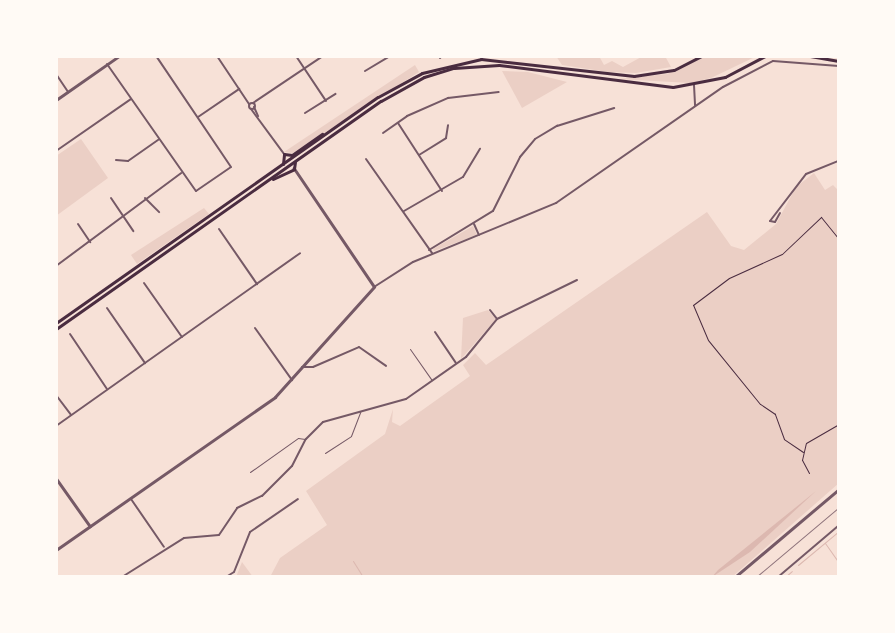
<!DOCTYPE html>
<style>
body{margin:0}
#map{position:relative;width:895px;height:633px;overflow:hidden;background:#f7e1d7;font-family:Lato,sans-serif}
div>[style]{position:absolute}
[style*='--x']{left:calc(var(--x)*1px);top:calc(var(--y)*1px);width:calc(var(--w)*1px);rotate:calc(var(--a)*1deg)}
.green>*{inset:0;background:#ebcfc5}
.water>*{inset:0;background:#dcb8b0}
.stream>*{height:1px;margin:-0.5px;padding:0 0.5px;transform-origin:0.5px;border-radius:0.5px;background:#dcb8b0}
.path>*{height:1px;margin:-0.5px;padding:0 0.5px;transform-origin:0.5px;border-radius:0.5px;background:#4a2c40}
.service>*{height:1px;margin:-0.5px;padding:0 0.5px;transform-origin:0.5px;border-radius:0.5px;background:#755966}
.minor>*{height:2px;margin:-1px;padding:0 1px;transform-origin:1px;border-radius:1px;background:#755966}
.minor>.ring{margin:-1px;padding:0;box-sizing:content-box;background:none;border:2px solid #755966;border-radius:50%}
.tertiary>*{height:2.5px;margin:-1.25px;padding:0 1.25px;transform-origin:1.25px;border-radius:1.25px;background:#755966}
.primary>*{height:3px;margin:-1.5px;padding:0 1.5px;transform-origin:1.5px;border-radius:1.5px;background:#4a2c40}
.trunk>*{height:3px;margin:-1.5px;padding:0 1.5px;transform-origin:1.5px;border-radius:1.5px;background:#4a2c40}
.rail>*{height:1px;margin:-0.5px;padding:0 0.5px;transform-origin:0.5px;border-radius:0.5px;background:#8f747c}
span{translate:-50% -50%;white-space:nowrap;text-align:center;line-height:1.15;-webkit-text-stroke:4px #fffaf5;paint-order:stroke}
.frame{position:absolute;inset:0;border:58px solid #fffaf5;pointer-events:none}
</style>
<div id="map">
<div class="green">
<div style="clip-path:polygon(556px 56px,599px 56px,604px 65px,612px 61px,623px 67px,643px 56px,665px 56px,671px 67px,636px 73px,608px 72px,562px 65px)"></div>
<div style="clip-path:polygon(707px 56px,757px 56px,711px 78px,690px 83px,618px 79px,667px 74px)"></div>
<div style="clip-path:polygon(415px 65px,419px 72px,293px 153px,284px 152px)"></div>
<div style="clip-path:polygon(502px 71px,528px 72px,567px 82px,522px 108px)"></div>
<div style="clip-path:polygon(81px 139px,108px 178px,56px 216px,56px 156px)"></div>
<div style="clip-path:polygon(814px 173px,825px 190px,833px 185px,839px 191px,839px 483px,732px 577px,270px 577px,280px 558px,327px 525px,306px 491px,385px 434px,393px 409px,392px 422px,400px 426px,470px 376px,463px 365px,475px 353px,486px 365px,707px 212px,731px 246px,744px 250px,776px 224px,796px 187px)"></div>
<div style="clip-path:polygon(204px 208px,209px 214px,137px 264px,131px 255px)"></div>
<div style="clip-path:polygon(473px 226px,477px 235px,434px 251px,433px 249px)"></div>
<div style="clip-path:polygon(488px 310px,496px 319px,461px 359px,463px 318px)"></div>
<div style="clip-path:polygon(242px 562px,253px 577px,236px 577px)"></div>
</div>
<div class="water">
<div style="clip-path:polygon(816px 491px,750px 552px,712px 577px,718px 570px)"></div>
</div>
<div class="stream">
<div style="--x:825;--y:543;--w:24;--a:55"></div>
<div style="--x:353;--y:561;--w:19;--a:58"></div>
<div style="--x:798;--y:565;--w:53;--a:-39.7"></div>
<div style="--x:785;--y:577;--w:9;--a:-41"></div>
</div>
<div class="path">
<div style="--x:803;--y:452;--w:23;--a:-146"></div>
<div style="--x:784;--y:439;--w:27;--a:-110"></div>
<div style="--x:775;--y:414;--w:18;--a:-146"></div>
<div style="--x:760;--y:404;--w:82;--a:-129.1"></div>
<div style="--x:708;--y:340;--w:38;--a:-113"></div>
<div style="--x:693;--y:305;--w:45;--a:-36.9"></div>
<div style="--x:729;--y:278;--w:58;--a:-24.4"></div>
<div style="--x:782;--y:254;--w:54;--a:-43.5"></div>
<div style="--x:821;--y:217;--w:28;--a:51"></div>
<div style="--x:809;--y:473;--w:15;--a:-118"></div>
<div style="--x:802;--y:460;--w:17;--a:-77"></div>
<div style="--x:806;--y:443;--w:38;--a:-30"></div>
</div>
<div class="service">
<div style="--x:410;--y:349;--w:38;--a:55"></div>
<div style="--x:325;--y:453;--w:31;--a:-33"></div>
<div style="--x:351;--y:436;--w:26;--a:-69"></div>
<div style="--x:250;--y:472;--w:59;--a:-35.3"></div>
<div style="--x:298;--y:438;--w:7;--a:8"></div>
</div>
<div class="minor">
<div style="--x:217;--y:56;--w:58;--a:56.3"></div>
<div style="--x:296;--y:56;--w:54;--a:56.3"></div>
<div style="--x:440;--y:58;--w:3;--a:-45"></div>
<div style="--x:107;--y:64;--w:155;--a:55"></div>
<div style="--x:196;--y:191;--w:42;--a:-34.4"></div>
<div style="--x:231;--y:167;--w:134;--a:-124"></div>
<div style="--x:365;--y:71;--w:29;--a:-31"></div>
<div style="--x:56;--y:74;--w:22;--a:56"></div>
<div style="--x:694;--y:85;--w:21;--a:87"></div>
<div class="ring" style="left:249px;top:103px;width:4px;height:4px"></div>
<div style="--x:253;--y:103;--w:84;--a:-33.9"></div>
<div style="--x:254;--y:107;--w:10;--a:66"></div>
<div style="--x:251;--y:109;--w:56;--a:53.7"></div>
<div style="--x:305;--y:113;--w:36;--a:-32"></div>
<div style="--x:198;--y:117;--w:50;--a:-34.3"></div>
<div style="--x:398;--y:123;--w:81;--a:57.1"></div>
<div style="--x:383;--y:133;--w:29;--a:-35"></div>
<div style="--x:407;--y:116;--w:45;--a:-23.7"></div>
<div style="--x:448;--y:98;--w:51;--a:-6.7"></div>
<div style="--x:56;--y:151;--w:91;--a:-34.7"></div>
<div style="--x:419;--y:155;--w:32;--a:-32"></div>
<div style="--x:446;--y:138;--w:13;--a:-81"></div>
<div style="--x:366;--y:159;--w:115;--a:54.9"></div>
<div style="--x:116;--y:160;--w:12;--a:5"></div>
<div style="--x:128;--y:161;--w:37;--a:-35"></div>
<div style="--x:111;--y:198;--w:40;--a:56"></div>
<div style="--x:145;--y:198;--w:20;--a:45"></div>
<div style="--x:404;--y:211;--w:68;--a:-30"></div>
<div style="--x:463;--y:177;--w:33;--a:-59"></div>
<div style="--x:780;--y:213;--w:10;--a:119"></div>
<div style="--x:775;--y:222;--w:5;--a:-169"></div>
<div style="--x:770;--y:221;--w:59;--a:-52.5"></div>
<div style="--x:806;--y:174;--w:35;--a:-22"></div>
<div style="--x:78;--y:224;--w:22;--a:56"></div>
<div style="--x:474;--y:224;--w:12;--a:66"></div>
<div style="--x:219;--y:229;--w:67;--a:55.4"></div>
<div style="--x:429;--y:250;--w:75;--a:-31.4"></div>
<div style="--x:493;--y:211;--w:60;--a:-63.4"></div>
<div style="--x:520;--y:157;--w:23;--a:-50"></div>
<div style="--x:535;--y:139;--w:26;--a:-31"></div>
<div style="--x:557;--y:126;--w:60;--a:-17.5"></div>
<div style="--x:56;--y:266;--w:156;--a:-36.6"></div>
<div style="--x:144;--y:283;--w:66;--a:54.9"></div>
<div style="--x:374;--y:287;--w:46;--a:-32.7"></div>
<div style="--x:413;--y:262;--w:155;--a:-22.4"></div>
<div style="--x:556;--y:203;--w:203;--a:-34.8"></div>
<div style="--x:723;--y:87;--w:56;--a:-27.5"></div>
<div style="--x:773;--y:61;--w:66;--a:4.3"></div>
<div style="--x:107;--y:308;--w:67;--a:55.4"></div>
<div style="--x:490;--y:310;--w:11;--a:52"></div>
<div style="--x:255;--y:328;--w:64;--a:54.6"></div>
<div style="--x:435;--y:332;--w:37;--a:56"></div>
<div style="--x:70;--y:334;--w:66;--a:56.1"></div>
<div style="--x:302;--y:367;--w:11;--a:0"></div>
<div style="--x:313;--y:367;--w:50;--a:-23.5"></div>
<div style="--x:359;--y:347;--w:33;--a:35"></div>
<div style="--x:56;--y:395;--w:25;--a:53"></div>
<div style="--x:56;--y:426;--w:299;--a:-35.3"></div>
<div style="--x:131;--y:499;--w:58;--a:55.5"></div>
<div style="--x:122;--y:577;--w:73;--a:-32.2"></div>
<div style="--x:184;--y:538;--w:35;--a:-5"></div>
<div style="--x:219;--y:535;--w:32;--a:-56"></div>
<div style="--x:237;--y:508;--w:28;--a:-26"></div>
<div style="--x:262;--y:496;--w:42;--a:-45"></div>
<div style="--x:292;--y:466;--w:30;--a:-63"></div>
<div style="--x:306;--y:439;--w:24;--a:-45"></div>
<div style="--x:323;--y:422;--w:86;--a:-15.5"></div>
<div style="--x:406;--y:399;--w:73;--a:-35"></div>
<div style="--x:466;--y:357;--w:49;--a:-50.8"></div>
<div style="--x:497;--y:319;--w:89;--a:-26"></div>
<div style="--x:226;--y:577;--w:9;--a:-32"></div>
<div style="--x:234;--y:572;--w:43;--a:-68.2"></div>
<div style="--x:250;--y:532;--w:58;--a:-34.5"></div>
<div style="--x:778;--y:577;--w:80;--a:-40.4"></div>
</div>
<div class="tertiary">
<div style="--x:56;--y:100;--w:77;--a:-34.9"></div>
<div style="--x:56;--y:478;--w:59;--a:54.7"></div>
<div style="--x:56;--y:550;--w:267;--a:-34.9"></div>
<div style="--x:275;--y:397;--w:148;--a:-48"></div>
<div style="--x:374;--y:287;--w:143;--a:-124.1"></div>
<div style="--x:735;--y:577;--w:136;--a:-40.2"></div>
</div>
<div class="primary">
<div style="--x:810;--y:56;--w:29;--a:10"></div>
</div>
<div class="trunk">
<div style="--x:283;--y:164;--w:10;--a:-84"></div>
<div style="--x:284;--y:154;--w:8;--a:7"></div>
<div style="--x:292;--y:155;--w:37;--a:-35"></div>
<div style="--x:273;--y:179;--w:23;--a:-25"></div>
<div style="--x:294;--y:169;--w:7;--a:-82"></div>
<div style="--x:56;--y:323;--w:393;--a:-35.1"></div>
<div style="--x:378;--y:97;--w:50;--a:-28.6"></div>
<div style="--x:422;--y:73;--w:61;--a:-13.3"></div>
<div style="--x:481;--y:59;--w:154;--a:6.3"></div>
<div style="--x:634;--y:76;--w:40;--a:-8.5"></div>
<div style="--x:674;--y:70;--w:31;--a:-27"></div>
<div style="--x:56;--y:329;--w:397;--a:-35.1"></div>
<div style="--x:381;--y:101;--w:49;--a:-29.2"></div>
<div style="--x:424;--y:77;--w:31;--a:-17"></div>
<div style="--x:454;--y:68;--w:45;--a:-3.8"></div>
<div style="--x:499;--y:65;--w:175;--a:7.2"></div>
<div style="--x:673;--y:87;--w:53;--a:-10.9"></div>
<div style="--x:725;--y:77;--w:45;--a:-27.7"></div>
</div>
<div class="rail">
<div style="--x:756;--y:577;--w:109;--a:-40.1"></div>
</div>
<div class="frame"></div>
</div>
